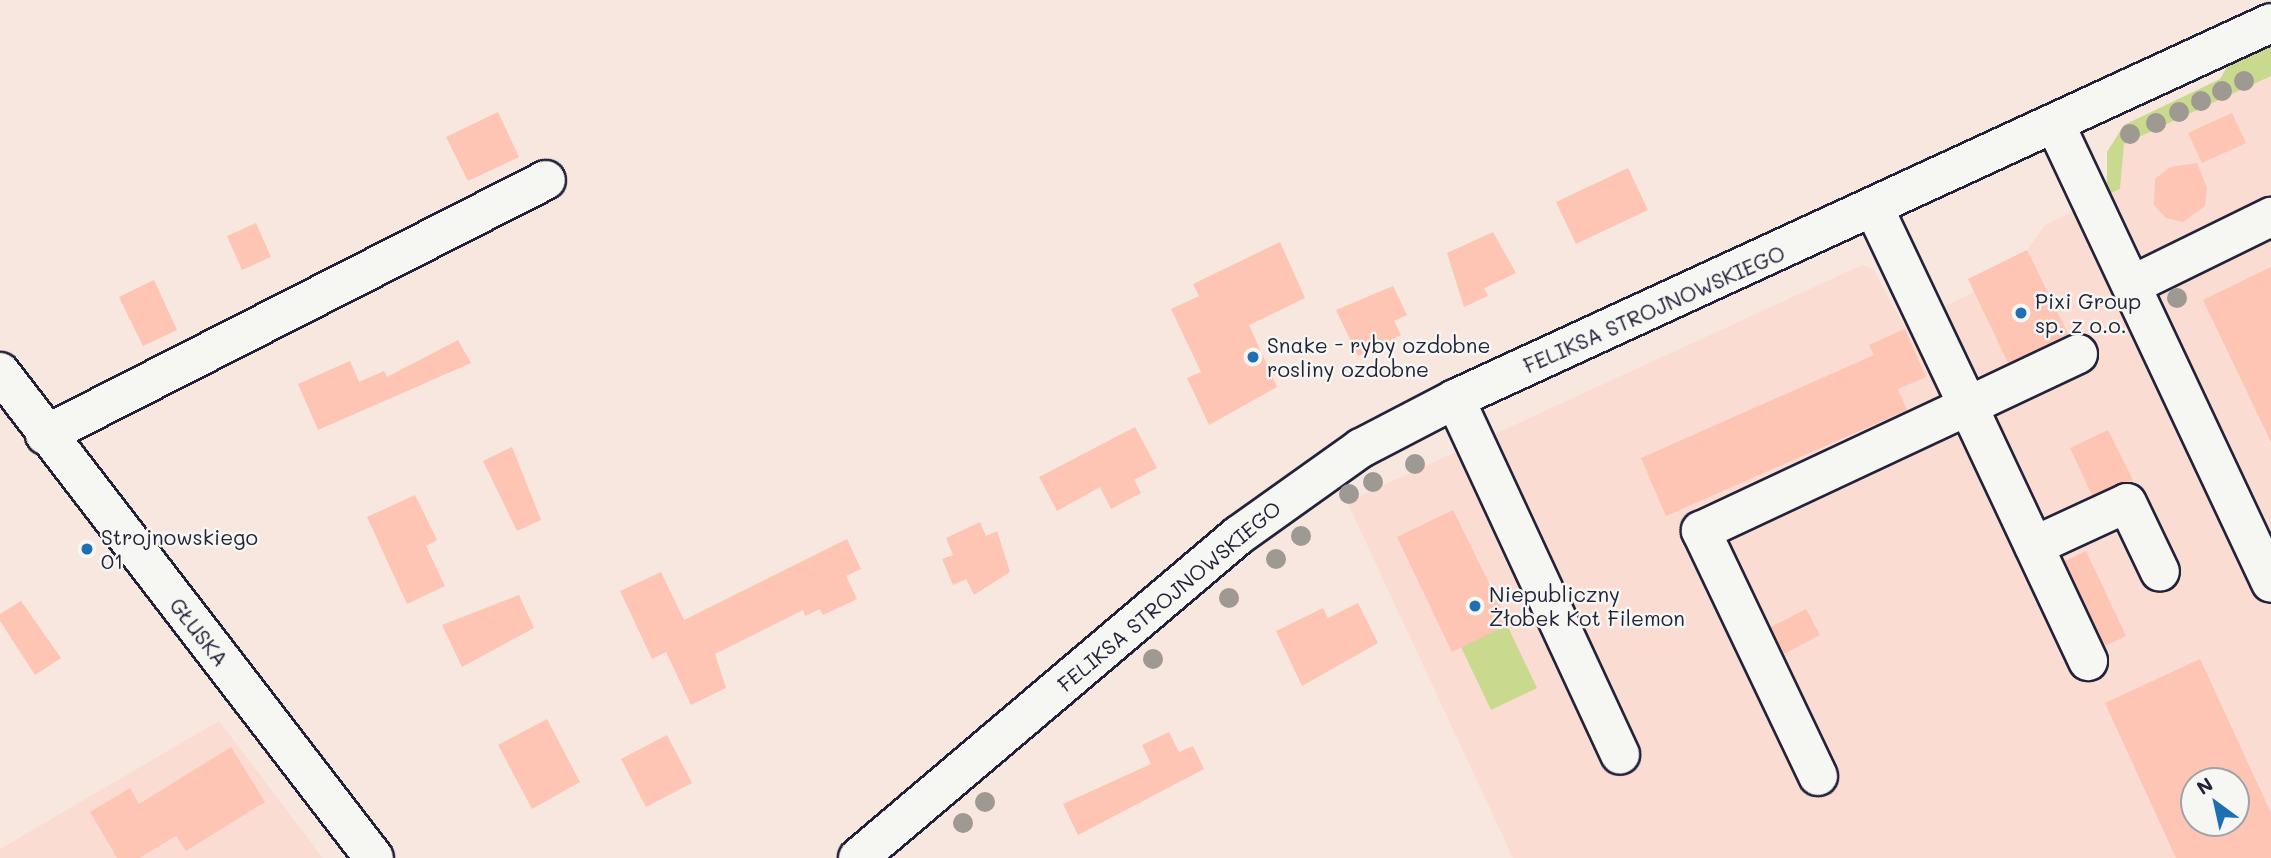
<!DOCTYPE html>
<meta charset="utf-8">
<style>
body{margin:0}
#map{position:relative;width:2271px;height:858px;overflow:hidden;background:#f8e7df;font-family:Mali,sans-serif}
div>[style]{position:absolute}
[style*='--x']{left:calc(var(--x)*1px);top:calc(var(--y)*1px);width:calc(var(--w)*1px);rotate:calc(var(--a)*1deg)}
.built>*{inset:0;background:#fadcd2}
.green>*{inset:0;background:#c9da8e}
.building>*{inset:0;background:#fec4b4}
.roads{filter:drop-shadow(2px 0 #22223b) drop-shadow(-2px 0 #22223b) drop-shadow(0 2px #22223b) drop-shadow(0 -2px #22223b)}
.minor>*{height:38px;margin:-19px;padding:0 19px;transform-origin:19px;border-radius:19px;background:#f6f6f2}
.trees>*{width:20px;height:20px;margin:-10px;border-radius:50%;background:#9e9993}
.dots>*{width:19px;height:19px;translate:-50% -50%;box-sizing:border-box;border:4px solid #f6f6f2;border-radius:50%}
span{translate:-50% -50%;white-space:nowrap;text-align:center;line-height:1.15;-webkit-text-stroke:5px #f6f6f2;paint-order:stroke}
.poi-label{font-size:21px;color:#22223b}
.left{translate:0 -50%;text-align:left}
.street-label{font-size:21px;color:#22223b}
.north{position:absolute;left:2180px;top:767px;width:70px;height:70px;box-sizing:border-box;background:#f6f6f2;border:2px solid #a1a1a9;border-radius:50%;rotate:327deg;font-size:19px;font-weight:700;line-height:28px;text-align:center;color:#22223b}
.north::after{content:'';display:block;margin:auto;width:24px;height:32px;background:#1f6fb2;clip-path:polygon(50% 0,100% 100%,50% 72%,0 100%)}
</style>
<div id="map">
<div class="built">
<div style="clip-path:polygon(evenodd,2271px 76px,2271px 858px,1513px 858px,1347px 502px,1862px 265px,1873px 269px,1904px 326px,1974px 292px,1968px 279px,2027px 250px,2045px 225px,2120px 189px,2124px 144px,2271px 76px,2194px 781px,2236px 781px,2236px 823px,2194px 823px,2194px 781px)"></div>
<div style="clip-path:polygon(219px 721px,323px 858px,0 858px,0 849px)"></div>
</div>
<div class="green">
<div style="clip-path:polygon(2271px 38px,2271px 76px,2124px 144px,2120px 189px,2107px 195px,2107px 152px,2124px 125px,2220px 79px,2234px 55px)"></div>
<div style="clip-path:polygon(1507px 625px,1537px 688px,1491px 710px,1461px 647px)"></div>
</div>
<div class="building">
<div style="clip-path:polygon(498px 112px,519px 157px,468px 181px,446px 137px)"></div>
<div style="clip-path:polygon(2232px 113px,2246px 143px,2202px 163px,2188px 133px)"></div>
<div style="clip-path:polygon(2197px 163px,2207px 188px,2205px 206px,2183px 222px,2166px 218px,2154px 205px,2155px 179px,2170px 167px)"></div>
<div style="clip-path:polygon(1628px 168px,1648px 210px,1576px 244px,1556px 202px)"></div>
<div style="clip-path:polygon(256px 223px,271px 257px,242px 270px,227px 236px)"></div>
<div style="clip-path:polygon(1493px 232px,1516px 273px,1484px 288px,1488px 296px,1464px 307px,1447px 253px)"></div>
<div style="clip-path:polygon(1280px 242px,1305px 298px,1249px 325px,1277px 387px,1209px 425px,1187px 378px,1201px 372px,1171px 309px,1199px 296px,1193px 284px)"></div>
<div style="clip-path:polygon(2027px 250px,2068px 334px,2008px 363px,1968px 279px)"></div>
<div style="clip-path:polygon(2271px 267px,2271px 442px,2203px 300px)"></div>
<div style="clip-path:polygon(154px 280px,177px 330px,143px 346px,119px 297px)"></div>
<div style="clip-path:polygon(1393px 286px,1407px 315px,1394px 321px,1401px 335px,1358px 356px,1336px 310px)"></div>
<div style="clip-path:polygon(1905px 329px,1926px 377px,1898px 389px,1907px 410px,1666px 516px,1641px 458px,1874px 355px,1869px 345px)"></div>
<div style="clip-path:polygon(458px 340px,471px 363px,318px 430px,298px 384px,350px 361px,359px 382px,384px 371px,387px 377px)"></div>
<div style="clip-path:polygon(1135px 427px,1157px 468px,1134px 480px,1141px 493px,1111px 509px,1100px 487px,1057px 511px,1039px 477px)"></div>
<div style="clip-path:polygon(2108px 430px,2133px 480px,2092px 495px,2070px 448px)"></div>
<div style="clip-path:polygon(512px 447px,541px 520px,517px 531px,483px 461px)"></div>
<div style="clip-path:polygon(415px 495px,437px 540px,426px 546px,445px 586px,407px 604px,367px 517px)"></div>
<div style="clip-path:polygon(1453px 510px,1509px 624px,1452px 652px,1397px 537px)"></div>
<div style="clip-path:polygon(980px 522px,986px 536px,997px 531px,1010px 572px,974px 595px,966px 579px,953px 585px,942px 559px,953px 555px,946px 538px)"></div>
<div style="clip-path:polygon(847px 539px,861px 569px,846px 576px,857px 599px,823px 615px,820px 609px,805px 616px,803px 610px,715px 654px,726px 688px,691px 705px,666px 652px,652px 659px,620px 591px,661px 572px,684px 620px)"></div>
<div style="clip-path:polygon(2086px 551px,2126px 636px,2105px 646px,2065px 561px)"></div>
<div style="clip-path:polygon(519px 595px,534px 628px,462px 667px,442px 625px)"></div>
<div style="clip-path:polygon(21px 601px,61px 658px,35px 675px,0 621px,0 614px)"></div>
<div style="clip-path:polygon(1358px 603px,1378px 643px,1302px 686px,1276px 631px,1323px 608px,1328px 618px)"></div>
<div style="clip-path:polygon(1806px 609px,1820px 635px,1784px 654px,1771px 627px)"></div>
<div style="clip-path:polygon(evenodd,2200px 659px,2271px 813px,2271px 858px,2176px 858px,2105px 703px,2200px 659px,2194px 781px,2236px 781px,2236px 823px,2194px 823px,2194px 781px)"></div>
<div style="clip-path:polygon(547px 719px,580px 782px,532px 809px,498px 745px)"></div>
<div style="clip-path:polygon(1169px 732px,1179px 752px,1193px 746px,1204px 769px,1078px 835px,1063px 804px,1151px 764px,1142px 745px)"></div>
<div style="clip-path:polygon(667px 735px,692px 783px,646px 807px,621px 759px)"></div>
<div style="clip-path:polygon(231px 747px,265px 802px,186px 851px,176px 836px,139px 858px,117px 858px,90px 812px,130px 788px,139px 804px)"></div>
</div>
<div class="roads">
<div class="minor">
<div style="--x:2055;--y:124;--w:507;--a:64.8"></div>
<div style="--x:2132;--y:285;--w:155;--a:-26.1"></div>
<div style="--x:2078;--y:354;--w:122;--a:154.7"></div>
<div style="--x:1968;--y:406;--w:282;--a:64.8"></div>
<div style="--x:0;--y:372;--w:613;--a:52.42"></div>
<div style="--x:1455;--y:399;--w:392;--a:65.1"></div>
<div style="--x:45;--y:435;--w:562;--a:-26.98"></div>
<div style="--x:2034;--y:546;--w:102;--a:-24.8"></div>
<div style="--x:2127;--y:503;--w:76;--a:64.4"></div>
<div style="--x:1818;--y:776;--w:272;--a:-115.5"></div>
<div style="--x:1701;--y:531;--w:295;--a:-25.1"></div>
<div style="--x:1968;--y:406;--w:217;--a:-115.4"></div>
<div style="--x:858;--y:858;--w:499;--a:-40.3"></div>
<div style="--x:1239;--y:535;--w:150;--a:-35.5"></div>
<div style="--x:1361;--y:448;--w:106;--a:-27.5"></div>
<div style="--x:1455;--y:399;--w:898;--a:-24.74"></div>
</div>
</div>
<div class="trees">
<div style="left:2244px;top:81px"></div>
<div style="left:2222px;top:91px"></div>
<div style="left:2201px;top:101px"></div>
<div style="left:2179px;top:112px"></div>
<div style="left:2156px;top:123px"></div>
<div style="left:2130px;top:134px"></div>
<div style="left:2177px;top:298px"></div>
<div style="left:1415px;top:464px"></div>
<div style="left:1373px;top:482px"></div>
<div style="left:1349px;top:494px"></div>
<div style="left:1301px;top:536px"></div>
<div style="left:1276px;top:559px"></div>
<div style="left:1229px;top:598px"></div>
<div style="left:1153px;top:659px"></div>
<div style="left:985px;top:802px"></div>
<div style="left:963px;top:823px"></div>
</div>
<div class="dots">
<div style="left:2021px;top:313px;background:#1f6fb2"></div>
<div style="left:1253px;top:357px;background:#1f6fb2"></div>
<div style="left:87px;top:549px;background:#1f6fb2"></div>
<div style="left:1475px;top:606px;background:#1f6fb2"></div>
</div>
<div class="poi-label">
<span class="left" style="left:2035px;top:313px">Pixi Group<br>sp. z o.o.</span>
<span class="left" style="left:1267px;top:357px">Snake - ryby ozdobne<br>rosliny ozdobne</span>
<span class="left" style="left:101px;top:549px">Strojnowskiego<br>01</span>
<span class="left" style="left:1489px;top:606px">Niepubliczny<br>Żłobek Kot Filemon</span>
</div>
<div class="street-label">
<span style="left:1654px;top:309px;rotate:-24deg">FELIKSA STROJNOWSKIEGO</span>
<span style="left:1169px;top:596px;rotate:-40deg">FELIKSA STROJNOWSKIEGO</span>
<span style="left:199px;top:632px;rotate:52deg">GŁUSKA</span>
</div>
<div class="north">N</div>
</div>
